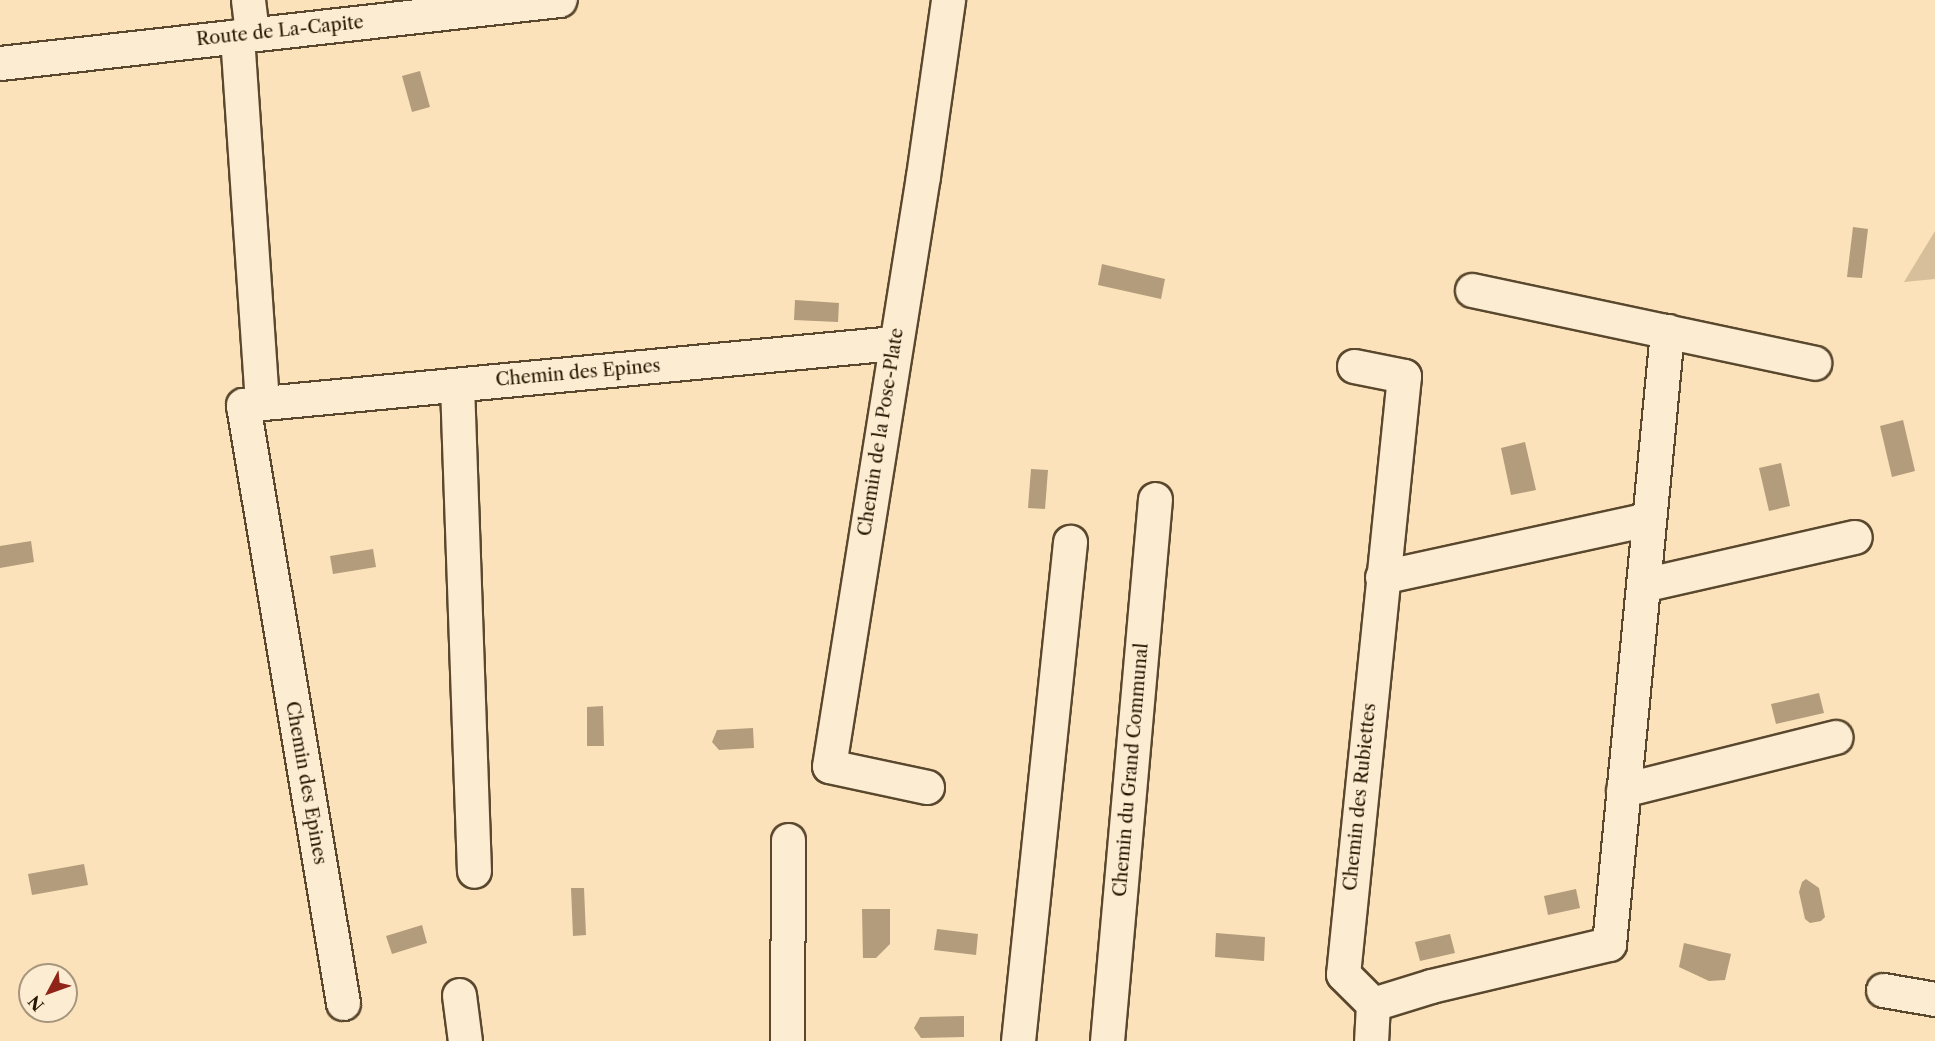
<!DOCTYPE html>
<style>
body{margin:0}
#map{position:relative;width:1935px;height:1041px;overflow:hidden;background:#fbe2ba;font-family:"Libre Caslon Text",serif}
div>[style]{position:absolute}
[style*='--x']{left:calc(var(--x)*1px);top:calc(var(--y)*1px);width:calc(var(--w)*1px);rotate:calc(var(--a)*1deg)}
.green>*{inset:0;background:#d6bf9a}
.water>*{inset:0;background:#b29c7b}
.roads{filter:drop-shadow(2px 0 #5a482e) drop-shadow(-2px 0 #5a482e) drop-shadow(0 2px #5a482e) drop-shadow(0 -2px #5a482e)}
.minor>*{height:33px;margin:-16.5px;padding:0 16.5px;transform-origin:16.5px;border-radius:16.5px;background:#fcecd2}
span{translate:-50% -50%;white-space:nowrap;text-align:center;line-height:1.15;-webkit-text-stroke:6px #fcecd2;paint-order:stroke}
.street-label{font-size:18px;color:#241500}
.north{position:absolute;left:18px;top:963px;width:60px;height:60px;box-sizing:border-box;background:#fcecd2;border:2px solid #a6967e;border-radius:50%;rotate:229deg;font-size:16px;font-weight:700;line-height:24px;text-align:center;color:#241500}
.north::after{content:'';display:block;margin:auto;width:21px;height:27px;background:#8f2418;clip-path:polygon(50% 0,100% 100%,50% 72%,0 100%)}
</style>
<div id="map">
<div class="green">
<div style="clip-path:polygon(1935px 231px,1935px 279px,1904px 282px)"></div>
</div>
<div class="water">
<div style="clip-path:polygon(420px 71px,430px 107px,412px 112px,402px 76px)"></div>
<div style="clip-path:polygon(1853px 227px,1868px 229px,1862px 278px,1847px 277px)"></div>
<div style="clip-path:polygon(1102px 264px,1165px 279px,1161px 299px,1098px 285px)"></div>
<div style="clip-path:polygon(795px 300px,839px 303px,838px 322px,794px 320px)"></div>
<div style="clip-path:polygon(1903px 420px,1915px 471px,1892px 477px,1880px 426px)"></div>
<div style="clip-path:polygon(1525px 442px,1536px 490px,1511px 495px,1501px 448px)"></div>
<div style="clip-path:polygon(1781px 463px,1790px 506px,1769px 511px,1759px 468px)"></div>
<div style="clip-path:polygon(1031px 469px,1048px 470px,1045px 509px,1028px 508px)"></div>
<div style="clip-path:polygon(31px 541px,34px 562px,0 568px,0 546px)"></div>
<div style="clip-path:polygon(373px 549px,376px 567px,333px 574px,330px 556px)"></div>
<div style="clip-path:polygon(1819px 693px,1824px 713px,1776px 724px,1771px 704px)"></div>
<div style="clip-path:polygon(603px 706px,604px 746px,587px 746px,587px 707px)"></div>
<div style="clip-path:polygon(753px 728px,754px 748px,719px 750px,712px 742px,717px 730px)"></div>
<div style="clip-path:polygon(84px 864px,88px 885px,32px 895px,28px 874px)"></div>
<div style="clip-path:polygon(1806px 879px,1819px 888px,1825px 917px,1821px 921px,1810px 923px,1805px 919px,1799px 892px,1802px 882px)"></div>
<div style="clip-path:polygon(571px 888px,584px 888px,586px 935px,573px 936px)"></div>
<div style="clip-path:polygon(1576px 889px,1580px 908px,1548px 915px,1544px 896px)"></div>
<div style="clip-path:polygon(862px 909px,890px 909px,890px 944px,876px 958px,863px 958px)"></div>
<div style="clip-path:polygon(422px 925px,427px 943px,392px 954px,386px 936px)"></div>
<div style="clip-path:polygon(937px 929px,978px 934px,976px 955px,934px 950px)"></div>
<div style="clip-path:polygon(1216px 933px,1265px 937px,1264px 961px,1215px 957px)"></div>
<div style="clip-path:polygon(1450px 934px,1455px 953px,1420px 961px,1415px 942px)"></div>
<div style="clip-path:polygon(1684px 943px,1731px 954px,1725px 980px,1709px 981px,1679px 967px)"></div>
<div style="clip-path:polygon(964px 1016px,964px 1037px,921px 1038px,914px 1028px,920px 1017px)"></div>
</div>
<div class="roads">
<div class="minor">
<div style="--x:248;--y:0;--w:34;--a:83"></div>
<div style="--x:237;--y:36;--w:368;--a:86.1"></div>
<div style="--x:0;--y:63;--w:563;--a:-6.43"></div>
<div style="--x:1472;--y:290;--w:350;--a:12"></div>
<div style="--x:1354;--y:366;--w:51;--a:11.3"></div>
<div style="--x:1404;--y:376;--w:601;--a:95.82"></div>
<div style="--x:1343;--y:974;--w:42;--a:45"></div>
<div style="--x:1373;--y:1004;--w:37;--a:93"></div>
<div style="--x:457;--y:385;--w:486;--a:88"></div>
<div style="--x:1382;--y:577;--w:273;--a:-12.3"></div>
<div style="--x:1643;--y:585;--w:217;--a:-12.8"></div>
<div style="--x:927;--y:787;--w:100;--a:-167.9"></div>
<div style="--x:829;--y:766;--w:597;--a:-80.95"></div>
<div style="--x:923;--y:176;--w:178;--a:-81.9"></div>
<div style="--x:1623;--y:790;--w:219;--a:-14"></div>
<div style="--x:1883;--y:990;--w:53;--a:9.8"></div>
<div style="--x:459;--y:995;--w:46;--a:82.6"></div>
<div style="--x:343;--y:1003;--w:606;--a:-99.49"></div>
<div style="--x:243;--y:405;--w:654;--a:-5.44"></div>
<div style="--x:1373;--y:1004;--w:61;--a:-17.2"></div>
<div style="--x:1431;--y:986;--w:183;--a:-13.3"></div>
<div style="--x:1609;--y:944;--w:616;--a:-84.59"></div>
<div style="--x:787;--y:1041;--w:201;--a:-89.7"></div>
<div style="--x:1018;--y:1041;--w:502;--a:-84.05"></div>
<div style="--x:1107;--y:1041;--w:544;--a:-84.94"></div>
</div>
</div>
<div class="street-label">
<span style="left:280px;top:31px;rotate:-6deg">Route de La-Capite</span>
<span style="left:578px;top:373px;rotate:-5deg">Chemin des Epines</span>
<span style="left:881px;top:432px;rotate:-81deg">Chemin de la Pose-Plate</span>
<span style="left:1131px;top:770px;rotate:-85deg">Chemin du Grand Communal</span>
<span style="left:306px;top:783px;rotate:80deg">Chemin des Epines</span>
<span style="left:1360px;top:797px;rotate:-84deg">Chemin des Rubiettes</span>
</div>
<div class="north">N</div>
</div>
